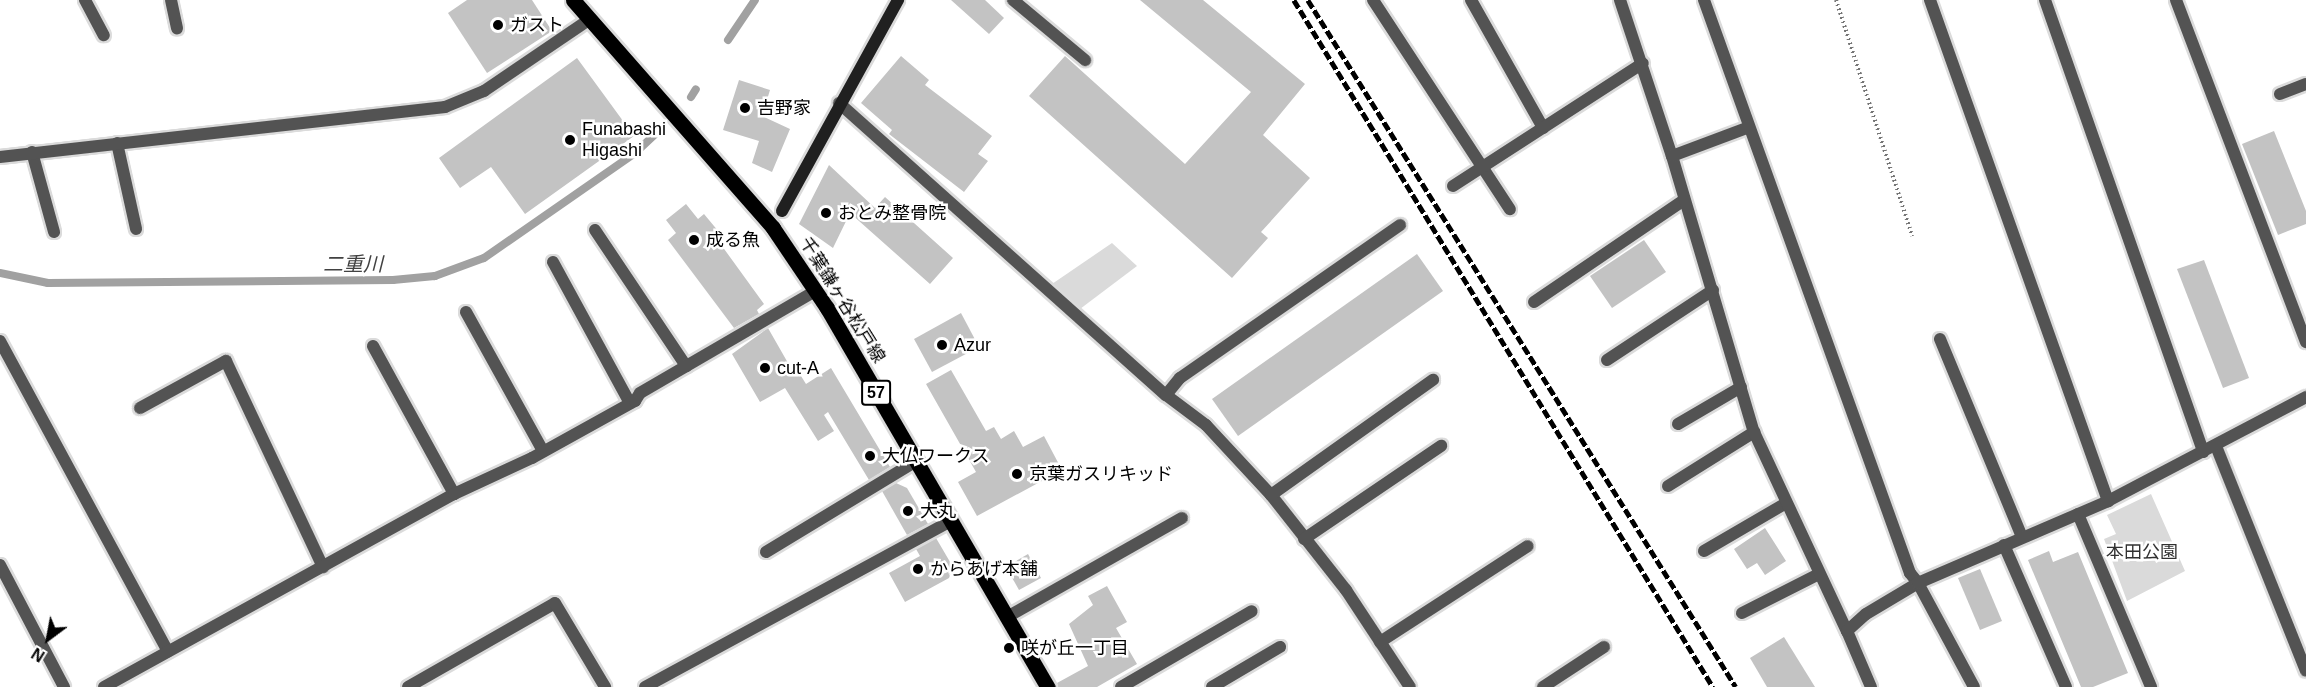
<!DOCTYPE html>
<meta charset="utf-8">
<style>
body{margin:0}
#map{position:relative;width:2306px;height:687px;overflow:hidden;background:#fff;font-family:Arial,"Noto Sans JP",sans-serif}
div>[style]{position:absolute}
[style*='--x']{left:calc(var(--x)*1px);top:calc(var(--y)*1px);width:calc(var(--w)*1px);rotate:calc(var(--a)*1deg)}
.green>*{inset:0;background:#dadada}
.stream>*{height:8px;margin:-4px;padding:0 4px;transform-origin:4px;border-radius:4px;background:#a1a1a1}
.building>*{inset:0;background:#c3c3c3}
.path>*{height:4px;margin-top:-2px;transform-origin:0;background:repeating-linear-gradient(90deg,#757575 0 1.5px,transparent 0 4.5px)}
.roads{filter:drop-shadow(2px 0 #dbdbdb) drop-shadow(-2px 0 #dbdbdb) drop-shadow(0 2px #dbdbdb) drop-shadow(0 -2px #dbdbdb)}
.lane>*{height:12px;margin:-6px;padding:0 6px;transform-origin:6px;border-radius:6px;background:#535353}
.street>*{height:12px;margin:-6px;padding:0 6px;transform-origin:6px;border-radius:6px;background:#535353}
.secondary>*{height:12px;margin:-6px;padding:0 6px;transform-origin:6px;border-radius:6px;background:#202020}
.primary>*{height:15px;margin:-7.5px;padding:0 7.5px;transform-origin:7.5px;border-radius:7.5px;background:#000}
.rail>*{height:4.5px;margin-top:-2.25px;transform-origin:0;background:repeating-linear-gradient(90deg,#000 0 9px,transparent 0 12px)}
.dots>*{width:16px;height:16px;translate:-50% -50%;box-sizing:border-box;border:3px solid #fff;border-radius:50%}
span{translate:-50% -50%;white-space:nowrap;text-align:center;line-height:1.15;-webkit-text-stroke:5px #fff;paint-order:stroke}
.shield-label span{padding:2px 4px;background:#fff;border:2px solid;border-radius:4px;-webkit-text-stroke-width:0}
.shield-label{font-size:16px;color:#000;font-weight:700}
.poi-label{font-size:18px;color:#000}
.left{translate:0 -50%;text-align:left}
.street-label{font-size:18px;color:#000}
.park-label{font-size:18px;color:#313131}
.water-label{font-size:20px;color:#424242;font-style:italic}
.north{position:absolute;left:18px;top:609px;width:60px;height:60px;-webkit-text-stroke:4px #fff;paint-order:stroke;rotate:212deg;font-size:16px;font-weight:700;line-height:24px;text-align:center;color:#000}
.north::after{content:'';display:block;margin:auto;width:21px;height:27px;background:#000;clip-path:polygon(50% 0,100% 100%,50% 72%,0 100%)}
</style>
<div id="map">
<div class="green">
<div style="clip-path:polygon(1112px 243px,1137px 266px,1080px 309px,1052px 284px)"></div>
<div style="clip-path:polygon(2151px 494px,2185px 571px,2127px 601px,2104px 539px,2116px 534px,2107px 515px)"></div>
</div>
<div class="stream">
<div style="--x:728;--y:40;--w:48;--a:-56"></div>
<div style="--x:691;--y:97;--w:9;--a:-58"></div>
<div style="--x:0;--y:273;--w:49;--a:11.8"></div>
<div style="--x:48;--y:283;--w:345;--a:-0.5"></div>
<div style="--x:393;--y:280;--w:42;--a:-5.4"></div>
<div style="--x:435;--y:276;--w:52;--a:-20.2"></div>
<div style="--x:484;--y:258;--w:184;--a:-34.8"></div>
<div style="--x:635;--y:153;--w:35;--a:-43"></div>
</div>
<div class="building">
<div style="clip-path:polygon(467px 0,532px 0,552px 31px,487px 73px,448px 13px)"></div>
<div style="clip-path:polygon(951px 0,985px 0,1004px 18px,989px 34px)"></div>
<div style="clip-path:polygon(1140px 0,1203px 0,1305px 84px,1263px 135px,1310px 178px,1261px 232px,1268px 238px,1232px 278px,1029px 96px,1065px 56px,1185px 164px,1251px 92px)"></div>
<div style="clip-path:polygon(901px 56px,929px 80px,925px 85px,992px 136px,978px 154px,988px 161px,964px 192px,889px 134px,892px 130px,861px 103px)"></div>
<div style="clip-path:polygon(577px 58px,634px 136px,525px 214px,491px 167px,460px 188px,439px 158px)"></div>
<div style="clip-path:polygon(739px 80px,770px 90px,762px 116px,790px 129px,772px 172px,752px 163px,759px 141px,723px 130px)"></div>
<div style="clip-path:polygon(2274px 131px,2306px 211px,2306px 224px,2278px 235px,2242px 144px)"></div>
<div style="clip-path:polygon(829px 165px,875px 208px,885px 197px,953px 258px,930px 284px,850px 213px,833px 248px,799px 224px)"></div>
<div style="clip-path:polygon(686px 204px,698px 219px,704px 214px,719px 232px,714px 235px,764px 304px,757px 310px,759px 314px,734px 328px,668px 240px,676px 233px,666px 220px)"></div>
<div style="clip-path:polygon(1644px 240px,1666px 272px,1612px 308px,1590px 276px)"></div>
<div style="clip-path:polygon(1417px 254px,1443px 291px,1238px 436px,1212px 399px)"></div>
<div style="clip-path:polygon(2204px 260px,2249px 378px,2223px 388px,2177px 269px)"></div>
<div style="clip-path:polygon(961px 313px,979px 347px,932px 372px,914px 339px)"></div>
<div style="clip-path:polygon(768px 328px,792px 370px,796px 368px,806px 384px,831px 368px,890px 467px,869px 480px,828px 412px,824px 415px,834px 431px,818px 441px,785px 388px,760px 402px,732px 354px)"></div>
<div style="clip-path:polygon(951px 370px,986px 431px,994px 427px,1001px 439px,1014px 431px,1023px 447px,1044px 436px,1062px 470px,977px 516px,958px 482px,976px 472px,926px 384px)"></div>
<div style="clip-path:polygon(896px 483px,907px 488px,928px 524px,907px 535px,882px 491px)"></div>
<div style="clip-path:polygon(1765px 528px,1786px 561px,1765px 575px,1757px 563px,1747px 569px,1734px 549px)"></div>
<div style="clip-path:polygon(936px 538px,953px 567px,949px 578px,905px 602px,889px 573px,920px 556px,916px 549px)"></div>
<div style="clip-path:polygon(2049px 551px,2053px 562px,2078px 552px,2128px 673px,2093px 687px,2081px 687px,2028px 560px)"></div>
<div style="clip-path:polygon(1028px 554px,1041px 578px,1019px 590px,1006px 567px)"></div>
<div style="clip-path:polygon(1980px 569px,2002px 621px,1980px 630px,1958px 578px)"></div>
<div style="clip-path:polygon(1107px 586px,1127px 622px,1116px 628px,1137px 664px,1097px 687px,1058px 687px,1057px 683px,1088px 666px,1069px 624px,1093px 605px,1088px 596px)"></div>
<div style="clip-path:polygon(1784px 637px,1815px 687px,1767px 687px,1750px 658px)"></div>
</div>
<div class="path">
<div style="--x:1836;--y:0;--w:248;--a:72.1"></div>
</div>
<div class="roads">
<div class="lane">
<div style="--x:1373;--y:0;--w:250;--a:56.8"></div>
<div style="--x:1471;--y:0;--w:147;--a:60.6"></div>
<div style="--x:1930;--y:0;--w:532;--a:70.44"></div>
<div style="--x:2176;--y:0;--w:366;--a:69.2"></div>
<div style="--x:2280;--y:94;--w:28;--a:-21"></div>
<div style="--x:1453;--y:186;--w:226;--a:-32.9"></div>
<div style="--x:1534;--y:302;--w:181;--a:-34.2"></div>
<div style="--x:1940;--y:339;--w:214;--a:67.5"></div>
<div style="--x:1607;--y:360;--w:127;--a:-33.4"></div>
<div style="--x:1678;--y:424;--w:73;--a:-30.4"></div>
<div style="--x:1668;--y:486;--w:102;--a:-32.1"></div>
<div style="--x:2004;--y:545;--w:155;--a:66.4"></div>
<div style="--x:1704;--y:551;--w:95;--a:-30.3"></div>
<div style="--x:1918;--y:583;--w:118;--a:61.7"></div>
<div style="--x:1742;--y:613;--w:86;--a:-26.9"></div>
</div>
<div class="street">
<div style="--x:85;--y:0;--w:40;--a:62"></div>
<div style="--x:171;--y:0;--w:29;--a:78"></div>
<div style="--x:1013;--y:0;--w:94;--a:39.8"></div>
<div style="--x:1620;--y:0;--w:164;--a:71.6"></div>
<div style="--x:1672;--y:156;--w:288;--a:73.5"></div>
<div style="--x:1754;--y:432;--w:220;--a:65"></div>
<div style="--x:1704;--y:0;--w:609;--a:70.23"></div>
<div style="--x:1910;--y:573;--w:13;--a:51"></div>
<div style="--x:2045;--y:0;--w:479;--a:70.7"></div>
<div style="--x:839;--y:103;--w:438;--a:41.8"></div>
<div style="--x:1166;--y:395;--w:50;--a:36.9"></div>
<div style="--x:1206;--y:425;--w:96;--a:47.1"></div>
<div style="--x:1271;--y:495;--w:121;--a:51.7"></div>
<div style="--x:1346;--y:590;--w:116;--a:56.6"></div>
<div style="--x:117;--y:143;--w:88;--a:77.5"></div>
<div style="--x:32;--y:152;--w:83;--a:74.6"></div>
<div style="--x:1672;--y:156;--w:82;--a:-20.6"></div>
<div style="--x:0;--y:157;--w:448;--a:-6.4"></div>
<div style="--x:445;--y:107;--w:42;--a:-22.3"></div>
<div style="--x:484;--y:91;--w:128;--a:-34.2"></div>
<div style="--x:595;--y:230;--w:164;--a:56.2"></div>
<div style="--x:553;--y:262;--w:161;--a:61.4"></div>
<div style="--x:466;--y:312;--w:159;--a:61"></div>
<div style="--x:0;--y:341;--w:353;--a:61.6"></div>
<div style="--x:373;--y:346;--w:169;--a:61.3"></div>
<div style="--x:1166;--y:395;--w:22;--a:-51"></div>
<div style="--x:1180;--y:378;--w:268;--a:-34.8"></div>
<div style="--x:140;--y:408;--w:98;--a:-28.7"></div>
<div style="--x:226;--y:361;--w:228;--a:64.8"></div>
<div style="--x:2216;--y:446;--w:242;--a:68.2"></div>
<div style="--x:1271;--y:495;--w:199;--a:-35.4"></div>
<div style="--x:2078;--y:514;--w:188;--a:67.1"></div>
<div style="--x:1304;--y:539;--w:166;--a:-34.2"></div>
<div style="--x:766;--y:552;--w:175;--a:-31.2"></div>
<div style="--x:0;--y:565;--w:138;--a:62.3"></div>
<div style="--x:1007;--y:617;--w:201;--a:-29.5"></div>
<div style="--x:1380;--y:642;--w:176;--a:-33"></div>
<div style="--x:104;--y:687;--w:400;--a:-28.9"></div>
<div style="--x:454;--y:494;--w:86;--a:-24.8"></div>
<div style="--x:532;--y:458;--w:118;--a:-29"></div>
<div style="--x:635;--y:401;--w:9;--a:-58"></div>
<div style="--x:640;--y:393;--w:203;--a:-30.2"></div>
<div style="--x:408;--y:687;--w:169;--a:-29.7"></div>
<div style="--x:555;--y:603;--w:98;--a:59.2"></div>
<div style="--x:645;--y:687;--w:348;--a:-28.5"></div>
<div style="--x:1121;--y:687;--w:151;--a:-30.1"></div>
<div style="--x:1212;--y:687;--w:79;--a:-30.5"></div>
<div style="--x:1543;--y:687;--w:73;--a:-33.3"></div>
<div style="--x:1871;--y:687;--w:61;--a:-113.2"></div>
<div style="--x:1847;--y:631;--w:25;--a:-42"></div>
<div style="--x:1866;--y:614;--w:61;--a:-30.8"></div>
<div style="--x:1918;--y:583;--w:207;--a:-23.3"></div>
<div style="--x:2108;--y:501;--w:224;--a:-27.7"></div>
</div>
<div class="secondary">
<div style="--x:782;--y:211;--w:241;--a:-61.2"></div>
</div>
<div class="primary">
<div style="--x:573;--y:0;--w:303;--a:48.7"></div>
<div style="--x:773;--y:228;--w:97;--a:56"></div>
<div style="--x:827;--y:308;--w:439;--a:59.8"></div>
</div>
</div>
<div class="rail">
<div style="--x:1294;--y:0;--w:805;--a:58.62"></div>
<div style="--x:1308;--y:0;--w:809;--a:58.08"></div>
</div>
<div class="dots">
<div style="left:498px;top:25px;background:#000"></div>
<div style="left:745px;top:108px;background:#000"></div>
<div style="left:570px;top:140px;background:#000"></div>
<div style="left:826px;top:213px;background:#000"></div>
<div style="left:694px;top:240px;background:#000"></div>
<div style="left:942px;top:345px;background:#000"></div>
<div style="left:765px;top:368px;background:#000"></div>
<div style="left:870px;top:456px;background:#000"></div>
<div style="left:1017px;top:474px;background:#000"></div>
<div style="left:908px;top:511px;background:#000"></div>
<div style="left:918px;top:569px;background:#000"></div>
<div style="left:1009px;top:648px;background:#000"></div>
</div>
<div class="shield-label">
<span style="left:876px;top:393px">57</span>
</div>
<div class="poi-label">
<span class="left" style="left:510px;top:25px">ガスト</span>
<span class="left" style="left:757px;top:108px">吉野家</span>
<span class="left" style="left:582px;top:140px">Funabashi<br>Higashi</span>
<span class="left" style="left:838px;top:213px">おとみ整骨院</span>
<span class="left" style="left:706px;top:240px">成る魚</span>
<span class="left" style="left:954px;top:345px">Azur</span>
<span class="left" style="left:777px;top:368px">cut-A</span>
<span class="left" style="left:882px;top:456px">大仏ワークス</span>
<span class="left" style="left:1029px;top:474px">京葉ガスリキッド</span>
<span class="left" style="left:920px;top:511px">大丸</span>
<span class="left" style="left:930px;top:569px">からあげ本舗</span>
<span class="left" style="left:1021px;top:648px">咲が丘一丁目</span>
</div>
<div class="street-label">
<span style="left:842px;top:300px;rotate:58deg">千葉鎌ヶ谷松戸線</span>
</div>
<div class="park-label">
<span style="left:2142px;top:552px">本田公園</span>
</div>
<div class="water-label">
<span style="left:353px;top:264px">二重川</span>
</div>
<div class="north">N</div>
</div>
